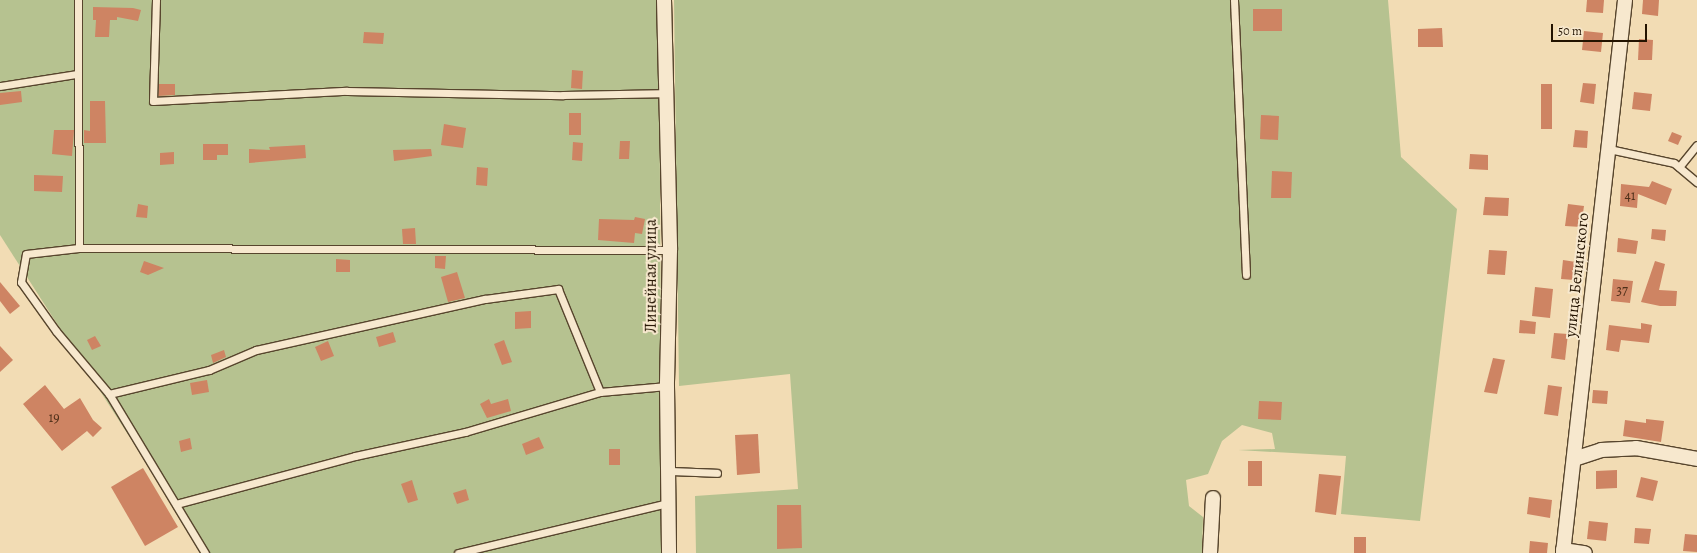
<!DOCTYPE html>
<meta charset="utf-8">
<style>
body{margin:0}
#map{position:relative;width:1697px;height:553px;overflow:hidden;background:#f2dcb4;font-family:Alegreya,serif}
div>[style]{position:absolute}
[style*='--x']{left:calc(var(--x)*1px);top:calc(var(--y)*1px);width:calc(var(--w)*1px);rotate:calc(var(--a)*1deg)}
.green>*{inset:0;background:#b6c290}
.building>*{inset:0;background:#ce8463}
.roads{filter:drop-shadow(1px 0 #57452d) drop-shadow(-1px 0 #57452d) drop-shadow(0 1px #57452d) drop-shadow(0 -1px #57452d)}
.lane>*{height:7px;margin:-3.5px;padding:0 3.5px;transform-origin:3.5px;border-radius:3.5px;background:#f7e8ce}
.street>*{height:14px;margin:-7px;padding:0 7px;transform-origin:7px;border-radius:7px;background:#f7e8ce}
span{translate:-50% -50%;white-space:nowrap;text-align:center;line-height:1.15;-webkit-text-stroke:4px #f7e8ce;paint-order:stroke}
.number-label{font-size:14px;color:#4e2f19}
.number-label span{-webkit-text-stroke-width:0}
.street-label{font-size:16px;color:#231300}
.scale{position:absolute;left:1551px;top:24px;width:96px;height:18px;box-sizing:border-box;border:2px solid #231300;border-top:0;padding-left:5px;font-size:12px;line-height:14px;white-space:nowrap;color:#231300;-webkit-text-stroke:3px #f7e8ce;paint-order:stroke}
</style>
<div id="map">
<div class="green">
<div style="clip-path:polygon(0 0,659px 0,662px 553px,209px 553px,127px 433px,0 235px)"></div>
<div style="clip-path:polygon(674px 0,1388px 0,1401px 157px,1457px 209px,1420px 521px,1341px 514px,1346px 456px,1238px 450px,1275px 449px,1272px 433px,1242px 425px,1222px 441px,1208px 474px,1186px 480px,1189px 506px,1203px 517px,1202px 553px,696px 553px,695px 496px,798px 489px,790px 374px,679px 386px)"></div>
</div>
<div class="building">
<div style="clip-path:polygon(1587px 0,1604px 0,1603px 13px,1586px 12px)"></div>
<div style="clip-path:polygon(1643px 0,1659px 0,1658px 16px,1642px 14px)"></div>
<div style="clip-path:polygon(93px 7px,133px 8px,141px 10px,138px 21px,117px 17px,117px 20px,110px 20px,109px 37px,95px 37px,96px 20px,93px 20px)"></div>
<div style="clip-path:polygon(1253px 9px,1282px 9px,1282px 31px,1253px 31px)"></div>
<div style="clip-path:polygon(1442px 28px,1443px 47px,1418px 47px,1418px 29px)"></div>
<div style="clip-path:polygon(1584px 31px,1603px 33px,1601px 52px,1582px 50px)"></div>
<div style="clip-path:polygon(364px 32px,384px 33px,383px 44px,363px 43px)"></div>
<div style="clip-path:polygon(1639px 39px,1653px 40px,1652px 60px,1638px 60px)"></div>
<div style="clip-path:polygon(572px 70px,583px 71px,582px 89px,571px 88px)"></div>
<div style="clip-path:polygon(1583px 83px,1596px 84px,1594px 104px,1580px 102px)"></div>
<div style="clip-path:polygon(159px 84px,175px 84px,175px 95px,158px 96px)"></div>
<div style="clip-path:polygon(1541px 84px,1552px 84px,1552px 129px,1541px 129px)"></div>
<div style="clip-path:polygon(21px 91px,22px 102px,0 105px,0 93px)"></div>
<div style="clip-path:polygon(1634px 92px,1652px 94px,1650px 111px,1632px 109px)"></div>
<div style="clip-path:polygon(90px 101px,105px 101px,106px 143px,84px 143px,84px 130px,90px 131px)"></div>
<div style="clip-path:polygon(569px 113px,581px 113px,581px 135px,569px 135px)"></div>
<div style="clip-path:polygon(1261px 115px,1279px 116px,1278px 140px,1260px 139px)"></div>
<div style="clip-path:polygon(444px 124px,466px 128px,463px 148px,441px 145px)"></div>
<div style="clip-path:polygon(54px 130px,74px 130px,72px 156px,52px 154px)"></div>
<div style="clip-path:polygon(1575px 130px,1588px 131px,1587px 148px,1573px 147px)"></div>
<div style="clip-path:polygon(1672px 132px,1682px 136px,1678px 145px,1668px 141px)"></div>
<div style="clip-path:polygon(620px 141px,630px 141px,629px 159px,619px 159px)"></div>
<div style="clip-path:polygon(573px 142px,583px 143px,582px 161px,572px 160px)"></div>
<div style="clip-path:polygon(203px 144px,228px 144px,228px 155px,217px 155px,217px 160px,203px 160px)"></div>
<div style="clip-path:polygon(305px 145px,306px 158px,249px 163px,249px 149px,270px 150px,269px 147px)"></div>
<div style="clip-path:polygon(431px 149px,432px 156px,394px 161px,393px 150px)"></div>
<div style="clip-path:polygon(174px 152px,174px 164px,160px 165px,160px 153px)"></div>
<div style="clip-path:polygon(1470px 154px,1488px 155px,1488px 170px,1469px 169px)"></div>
<div style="clip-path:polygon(477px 167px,488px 168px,487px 186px,476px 185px)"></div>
<div style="clip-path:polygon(1272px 171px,1292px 172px,1291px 198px,1271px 198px)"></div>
<div style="clip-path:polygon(34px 175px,63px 176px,62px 192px,34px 191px)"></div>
<div style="clip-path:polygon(1652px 181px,1672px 189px,1666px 205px,1638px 194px,1637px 208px,1620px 206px,1621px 184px,1649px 187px)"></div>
<div style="clip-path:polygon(1485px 197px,1509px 198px,1508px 216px,1483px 215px)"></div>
<div style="clip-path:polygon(138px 204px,148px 206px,147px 218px,136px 217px)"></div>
<div style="clip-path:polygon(1568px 204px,1584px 206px,1581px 227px,1565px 226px)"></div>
<div style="clip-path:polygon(635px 217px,645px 219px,642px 234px,635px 233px,634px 243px,598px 240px,599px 219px,634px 220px)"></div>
<div style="clip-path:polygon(415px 228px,416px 244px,403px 244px,402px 229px)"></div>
<div style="clip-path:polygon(1652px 229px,1666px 230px,1665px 241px,1651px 239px)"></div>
<div style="clip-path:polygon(1618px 238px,1638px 241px,1636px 254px,1617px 252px)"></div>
<div style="clip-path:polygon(1489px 250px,1507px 251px,1505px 275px,1487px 274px)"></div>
<div style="clip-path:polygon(435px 256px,446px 256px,445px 269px,435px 268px)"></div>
<div style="clip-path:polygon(336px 259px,350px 260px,350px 272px,336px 272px)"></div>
<div style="clip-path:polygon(1563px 260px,1576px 262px,1574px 280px,1561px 279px)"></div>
<div style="clip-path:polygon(144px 261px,164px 268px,148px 275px,140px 272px)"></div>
<div style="clip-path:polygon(1655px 261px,1665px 264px,1659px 290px,1677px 291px,1676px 306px,1660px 306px,1641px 302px)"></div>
<div style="clip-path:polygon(457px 272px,465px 298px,448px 302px,441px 277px)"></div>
<div style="clip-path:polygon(1613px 279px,1633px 281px,1630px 303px,1611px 301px)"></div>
<div style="clip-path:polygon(0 282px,20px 306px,10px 314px,0 301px)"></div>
<div style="clip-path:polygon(1535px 287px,1553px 289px,1550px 318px,1532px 316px)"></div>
<div style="clip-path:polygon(531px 311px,531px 328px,515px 329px,515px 312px)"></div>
<div style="clip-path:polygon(1520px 320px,1536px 322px,1535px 334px,1519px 333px)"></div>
<div style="clip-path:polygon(1641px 323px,1652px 325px,1649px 343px,1621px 340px,1619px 352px,1606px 350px,1609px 325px,1641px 329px)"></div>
<div style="clip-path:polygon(393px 332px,396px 342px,379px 347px,376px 337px)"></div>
<div style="clip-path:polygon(1554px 333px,1568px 334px,1565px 360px,1551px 358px)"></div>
<div style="clip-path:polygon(95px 336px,101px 346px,92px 350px,87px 340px)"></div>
<div style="clip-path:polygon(504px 340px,512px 362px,502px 365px,494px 344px)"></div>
<div style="clip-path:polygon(328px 341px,334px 356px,321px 361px,315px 347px)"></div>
<div style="clip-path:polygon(0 346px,13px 360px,0 372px)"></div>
<div style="clip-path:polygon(224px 350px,226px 357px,213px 363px,211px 355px)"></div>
<div style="clip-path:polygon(1493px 358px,1505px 360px,1497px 394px,1484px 392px)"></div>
<div style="clip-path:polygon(207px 380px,209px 392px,192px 395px,190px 383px)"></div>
<div style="clip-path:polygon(45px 385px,64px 409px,80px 398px,93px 420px,102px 428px,93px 437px,87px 431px,62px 451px,23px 404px)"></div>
<div style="clip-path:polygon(1548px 385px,1562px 387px,1558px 416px,1544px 414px)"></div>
<div style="clip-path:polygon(1593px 390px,1608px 391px,1607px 404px,1592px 403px)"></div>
<div style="clip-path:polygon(489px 399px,491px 404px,508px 399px,511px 411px,487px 418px,480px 404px)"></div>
<div style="clip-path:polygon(1259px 401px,1282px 402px,1281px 420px,1258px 419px)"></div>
<div style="clip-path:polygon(1646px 419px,1664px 421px,1661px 442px,1623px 436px,1625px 420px,1646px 423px)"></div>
<div style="clip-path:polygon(758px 434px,760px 473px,737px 475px,735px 435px)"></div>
<div style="clip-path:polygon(539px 437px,544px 448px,526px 455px,522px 444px)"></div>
<div style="clip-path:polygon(190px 438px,192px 449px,181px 452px,179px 441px)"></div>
<div style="clip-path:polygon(609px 449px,620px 449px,620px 465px,609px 465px)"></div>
<div style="clip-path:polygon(1248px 461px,1262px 461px,1262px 486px,1248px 486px)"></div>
<div style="clip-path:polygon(143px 468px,178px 527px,145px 546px,111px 487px)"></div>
<div style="clip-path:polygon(1617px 470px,1617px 488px,1596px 489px,1596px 471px)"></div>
<div style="clip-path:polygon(1319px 474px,1341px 476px,1336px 515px,1315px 512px)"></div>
<div style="clip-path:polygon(1641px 477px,1658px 481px,1653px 501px,1636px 497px)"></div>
<div style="clip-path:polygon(412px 480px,418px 500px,408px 503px,401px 484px)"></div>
<div style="clip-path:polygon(466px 489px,469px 500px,457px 504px,453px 493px)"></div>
<div style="clip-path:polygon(1529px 497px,1552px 500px,1550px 518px,1527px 514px)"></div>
<div style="clip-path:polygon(777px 505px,801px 505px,802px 548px,777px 549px)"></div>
<div style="clip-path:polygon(1589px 521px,1608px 523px,1606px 541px,1587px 539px)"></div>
<div style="clip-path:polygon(1635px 528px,1651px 529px,1649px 544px,1634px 543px)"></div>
<div style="clip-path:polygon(1685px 534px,1697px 535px,1697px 552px,1683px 551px)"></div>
<div style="clip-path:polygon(1354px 537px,1366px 537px,1366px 553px,1354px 553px)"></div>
<div style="clip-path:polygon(1530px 541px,1548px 543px,1547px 553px,1529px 553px)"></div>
</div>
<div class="roads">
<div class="lane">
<div style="--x:78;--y:0;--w:248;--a:89.8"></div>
<div style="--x:156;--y:0;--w:101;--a:91.7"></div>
<div style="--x:153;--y:101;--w:194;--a:-3"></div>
<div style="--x:347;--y:91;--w:216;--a:1.1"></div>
<div style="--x:563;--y:95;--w:102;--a:-1.1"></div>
<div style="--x:1234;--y:0;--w:275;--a:87.5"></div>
<div style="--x:0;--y:86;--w:78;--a:-8.9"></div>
<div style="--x:1609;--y:149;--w:66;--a:12.2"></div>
<div style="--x:1674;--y:163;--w:30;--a:40"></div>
<div style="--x:1679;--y:167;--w:28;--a:-51"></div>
<div style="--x:109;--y:394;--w:103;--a:-13.5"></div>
<div style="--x:209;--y:370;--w:51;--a:-23.1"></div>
<div style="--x:256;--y:350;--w:235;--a:-12.6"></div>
<div style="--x:485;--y:299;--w:74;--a:-7.8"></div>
<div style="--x:558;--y:289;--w:111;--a:67.8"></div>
<div style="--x:668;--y:471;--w:49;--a:2.3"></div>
<div style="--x:176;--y:504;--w:185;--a:-15"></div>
<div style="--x:355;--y:456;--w:113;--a:-12.3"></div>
<div style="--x:465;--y:432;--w:141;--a:-16.5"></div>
<div style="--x:600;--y:392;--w:67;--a:-5.1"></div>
<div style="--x:205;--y:553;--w:186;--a:-121.1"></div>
<div style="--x:109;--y:394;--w:82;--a:-130.1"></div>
<div style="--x:56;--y:331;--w:60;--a:-125.5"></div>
<div style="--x:21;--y:282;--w:28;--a:-80"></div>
<div style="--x:26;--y:254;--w:53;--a:-6.5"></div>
<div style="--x:79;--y:248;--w:591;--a:0.19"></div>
<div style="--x:458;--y:553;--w:216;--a:-13.4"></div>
</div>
<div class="street">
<div style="--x:664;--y:0;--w:250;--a:88.6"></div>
<div style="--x:670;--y:250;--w:136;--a:91.3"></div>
<div style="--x:667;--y:386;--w:167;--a:89.3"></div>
<div style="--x:1574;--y:459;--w:28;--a:-18"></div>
<div style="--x:1601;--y:450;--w:35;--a:-3"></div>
<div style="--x:1636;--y:448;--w:62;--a:10.2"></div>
<div style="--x:1563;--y:550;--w:22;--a:8"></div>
<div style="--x:1210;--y:553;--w:55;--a:-86.9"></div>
<div style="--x:1563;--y:553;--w:556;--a:-83.6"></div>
</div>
</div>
<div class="number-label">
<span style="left:1630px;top:196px">41</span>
<span style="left:1622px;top:291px">37</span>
<span style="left:54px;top:418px">19</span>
</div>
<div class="street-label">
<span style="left:1577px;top:275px;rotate:-84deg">улица Белинского</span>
<span style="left:651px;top:276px;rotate:-90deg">Линейная улица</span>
</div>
<div class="scale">50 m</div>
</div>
